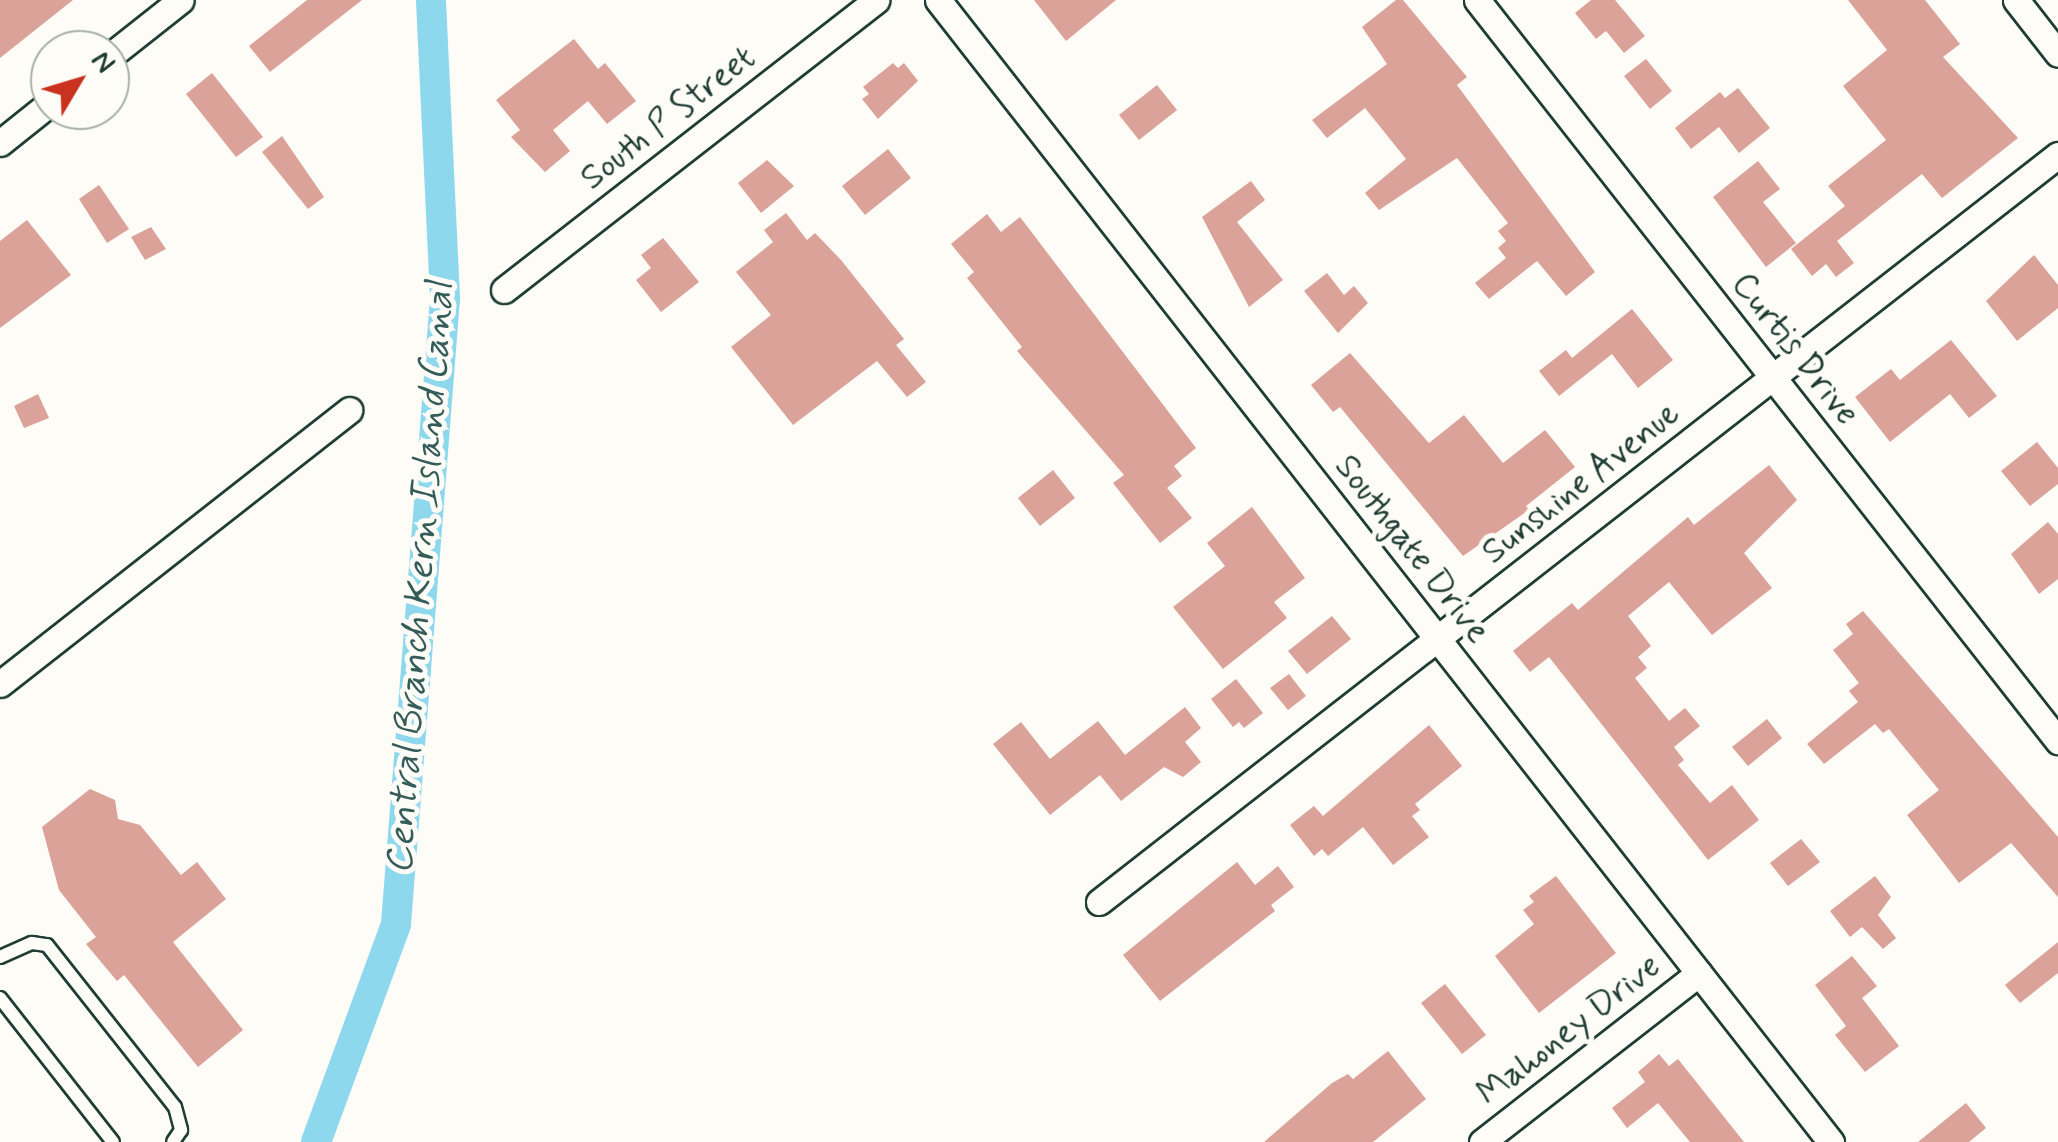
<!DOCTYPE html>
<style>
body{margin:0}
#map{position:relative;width:2058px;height:1142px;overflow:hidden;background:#fdfcf7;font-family:Mynerve,sans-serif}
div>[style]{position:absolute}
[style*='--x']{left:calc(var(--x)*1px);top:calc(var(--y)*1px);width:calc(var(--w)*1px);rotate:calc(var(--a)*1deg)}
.canal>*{height:30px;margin:-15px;padding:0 15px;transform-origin:15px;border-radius:15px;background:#8ed8ee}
.building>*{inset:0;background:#dba29a}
.roads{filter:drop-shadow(2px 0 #1f3d34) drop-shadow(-2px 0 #1f3d34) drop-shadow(0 2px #1f3d34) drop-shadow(0 -2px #1f3d34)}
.lane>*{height:12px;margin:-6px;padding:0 6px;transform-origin:6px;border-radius:6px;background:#fdfcf7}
.street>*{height:25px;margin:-12.5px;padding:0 12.5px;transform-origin:12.5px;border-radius:12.5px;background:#fdfcf7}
span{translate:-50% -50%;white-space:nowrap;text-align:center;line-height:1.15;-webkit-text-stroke:10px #fdfcf7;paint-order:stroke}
.street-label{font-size:35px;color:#1f3d34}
.water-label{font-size:38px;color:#355c59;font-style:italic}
.north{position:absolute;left:30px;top:30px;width:100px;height:100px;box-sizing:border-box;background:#fdfcf7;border:2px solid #a4b0a9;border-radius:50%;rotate:52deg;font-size:28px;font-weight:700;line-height:40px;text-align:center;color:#1f3d34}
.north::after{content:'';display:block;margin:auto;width:35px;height:45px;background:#c8321e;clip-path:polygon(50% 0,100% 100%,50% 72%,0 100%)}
</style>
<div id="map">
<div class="canal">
<div style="--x:316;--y:1142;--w:232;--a:-69.8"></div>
<div style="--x:396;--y:924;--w:628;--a:-85.52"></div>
<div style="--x:445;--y:298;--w:298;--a:-92.7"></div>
</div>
<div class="building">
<div style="clip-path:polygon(0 0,73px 0,0 58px)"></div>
<div style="clip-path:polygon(307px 0,362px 0,270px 72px,249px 46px)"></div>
<div style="clip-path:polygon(1034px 0,1116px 0,1066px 41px)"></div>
<div style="clip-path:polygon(1396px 0,1403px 0,1467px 77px,1457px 85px,1595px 272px,1566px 296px,1537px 261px,1489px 299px,1475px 283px,1506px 258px,1498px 248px,1506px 241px,1498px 231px,1508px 223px,1457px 158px,1379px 210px,1365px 193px,1406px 159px,1365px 108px,1327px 138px,1312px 120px,1387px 64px,1362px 27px)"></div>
<div style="clip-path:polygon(1591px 0,1615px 0,1645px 36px,1624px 53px,1606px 31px,1596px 39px,1575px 13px)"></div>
<div style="clip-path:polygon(1848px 0,1925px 0,1960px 44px,1943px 57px,2018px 138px,1942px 198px,1922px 174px,1837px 241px,1854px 263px,1836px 277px,1826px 264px,1812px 276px,1791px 249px,1845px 206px,1828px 186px,1886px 140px,1843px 86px,1887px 50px)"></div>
<div style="clip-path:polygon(574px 39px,598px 69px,605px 63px,636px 101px,607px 124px,588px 101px,553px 130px,570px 151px,545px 172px,511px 137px,520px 130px,496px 100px)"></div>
<div style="clip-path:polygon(1646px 59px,1672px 91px,1650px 109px,1624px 76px)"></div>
<div style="clip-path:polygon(893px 63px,898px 68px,904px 63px,918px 81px,878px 119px,862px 99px,869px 94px,863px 87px)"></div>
<div style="clip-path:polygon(212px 73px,263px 137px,236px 157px,186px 94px)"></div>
<div style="clip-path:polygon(1157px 85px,1177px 110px,1139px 140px,1119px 115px)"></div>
<div style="clip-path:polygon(1738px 88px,1770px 128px,1739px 153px,1719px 127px,1691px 149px,1675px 128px,1720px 92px,1725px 98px)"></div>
<div style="clip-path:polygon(282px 136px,324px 197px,308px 209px,262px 152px)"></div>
<div style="clip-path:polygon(888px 149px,911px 178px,865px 215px,842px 186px)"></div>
<div style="clip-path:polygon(767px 160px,794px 186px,761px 213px,738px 183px)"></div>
<div style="clip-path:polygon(1758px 161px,1780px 189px,1763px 202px,1796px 243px,1766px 267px,1713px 197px)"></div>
<div style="clip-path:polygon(1251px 181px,1265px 200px,1237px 222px,1283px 280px,1249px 307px,1202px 217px)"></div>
<div style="clip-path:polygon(99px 185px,129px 229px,107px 243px,79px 199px)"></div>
<div style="clip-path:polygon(786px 213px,807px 240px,815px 233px,841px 260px,904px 339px,896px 345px,926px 382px,907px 397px,877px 361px,793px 425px,731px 347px,771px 315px,736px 272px,773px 242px,764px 230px)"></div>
<div style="clip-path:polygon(987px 214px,1001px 232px,1020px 217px,1196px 448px,1174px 466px,1182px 476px,1167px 488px,1192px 518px,1160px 543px,1113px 483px,1124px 475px,1017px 351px,1022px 347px,967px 278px,974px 272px,951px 244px)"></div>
<div style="clip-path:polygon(27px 220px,71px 275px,0 328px,0 241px)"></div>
<div style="clip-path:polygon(151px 227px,166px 249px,145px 260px,131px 237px)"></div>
<div style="clip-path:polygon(663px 238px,699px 282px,661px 312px,636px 280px,651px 268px,641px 255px)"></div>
<div style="clip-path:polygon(2034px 255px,2058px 285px,2058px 308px,2017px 341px,1986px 301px)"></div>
<div style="clip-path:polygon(1327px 273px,1344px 295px,1354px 286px,1368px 303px,1338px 333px,1304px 291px)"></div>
<div style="clip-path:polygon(1632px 309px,1673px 360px,1638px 388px,1612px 354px,1559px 396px,1539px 371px,1566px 350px,1572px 358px)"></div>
<div style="clip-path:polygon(1951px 340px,1997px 396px,1969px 418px,1950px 394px,1890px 442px,1855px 397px,1891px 369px,1900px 380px)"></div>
<div style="clip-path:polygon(1350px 353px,1429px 443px,1464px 415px,1503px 463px,1545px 430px,1575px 467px,1526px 506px,1529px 510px,1463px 556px,1340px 407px,1333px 412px,1311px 385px)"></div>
<div style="clip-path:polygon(38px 394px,49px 418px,24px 428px,14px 406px)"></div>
<div style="clip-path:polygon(2037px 442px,2058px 468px,2058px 484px,2030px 506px,2001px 471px)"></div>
<div style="clip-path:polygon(1769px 465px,1797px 500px,1744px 553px,1772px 588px,1712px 635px,1669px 582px,1628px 616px,1651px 646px,1638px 657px,1647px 668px,1635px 678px,1669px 721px,1685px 708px,1700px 726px,1674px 747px,1684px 760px,1678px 765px,1710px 803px,1732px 785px,1759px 820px,1708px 860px,1549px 657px,1530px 672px,1513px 651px,1572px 603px,1578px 610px,1688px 517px,1694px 525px)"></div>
<div style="clip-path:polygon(1053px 470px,1075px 498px,1040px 526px,1018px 498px)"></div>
<div style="clip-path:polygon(1252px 507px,1305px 578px,1274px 602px,1287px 618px,1223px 669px,1173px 607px,1225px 566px,1207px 543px)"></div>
<div style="clip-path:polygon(2048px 522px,2058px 534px,2058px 579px,2039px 594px,2011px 554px)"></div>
<div style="clip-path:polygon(1863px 611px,2058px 837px,2058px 897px,2011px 843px,1959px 883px,1907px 815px,1939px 790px,1889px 729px,1883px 733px,1875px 724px,1824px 764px,1807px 744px,1858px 702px,1849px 691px,1859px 683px,1833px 650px,1853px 634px,1846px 624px)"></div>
<div style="clip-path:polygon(1332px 616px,1351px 639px,1307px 674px,1288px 651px)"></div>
<div style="clip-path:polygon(1289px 674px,1306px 696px,1288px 710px,1270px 688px)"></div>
<div style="clip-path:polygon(1236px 679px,1263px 713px,1244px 728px,1239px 722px,1233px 727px,1211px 699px)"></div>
<div style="clip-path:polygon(1185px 707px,1201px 728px,1185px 742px,1201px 762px,1183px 777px,1164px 767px,1121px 801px,1100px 775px,1050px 815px,993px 744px,1021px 722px,1050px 759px,1098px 721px,1125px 755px)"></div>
<div style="clip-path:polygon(1767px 719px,1782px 738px,1748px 766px,1732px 747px)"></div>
<div style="clip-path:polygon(1429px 725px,1462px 766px,1415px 804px,1420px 810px,1412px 816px,1429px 837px,1393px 865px,1363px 827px,1328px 856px,1322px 849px,1314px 856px,1290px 825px,1314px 806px,1323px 816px)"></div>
<div style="clip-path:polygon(90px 789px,115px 800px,118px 819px,140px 825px,181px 875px,197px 862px,226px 899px,173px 942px,243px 1030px,198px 1067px,124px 975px,117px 981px,86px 944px,96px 937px,59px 890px,42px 827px)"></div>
<div style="clip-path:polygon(1801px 839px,1820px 862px,1788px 886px,1770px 863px)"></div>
<div style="clip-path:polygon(1237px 862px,1255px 885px,1278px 866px,1294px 887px,1271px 905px,1275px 911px,1160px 1001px,1123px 955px)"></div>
<div style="clip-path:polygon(1556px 876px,1616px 953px,1539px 1013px,1495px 956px,1534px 924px,1523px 910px,1534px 902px,1529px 896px)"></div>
<div style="clip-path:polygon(1875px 876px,1891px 897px,1878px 915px,1896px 938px,1883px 949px,1862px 927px,1850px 937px,1830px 911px)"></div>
<div style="clip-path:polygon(2058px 942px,2058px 973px,2020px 1003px,2005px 985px)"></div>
<div style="clip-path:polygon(1852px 956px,1877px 986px,1862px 998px,1899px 1046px,1865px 1072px,1835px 1035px,1846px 1026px,1815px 985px)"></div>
<div style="clip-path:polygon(1445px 984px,1486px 1035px,1462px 1054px,1421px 1003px)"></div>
<div style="clip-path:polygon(1388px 1051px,1426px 1099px,1373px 1142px,1264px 1142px,1332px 1083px,1348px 1074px,1353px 1079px)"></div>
<div style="clip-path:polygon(1659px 1054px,1669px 1066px,1678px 1059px,1744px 1142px,1690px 1142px,1658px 1103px,1627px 1128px,1612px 1108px,1645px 1082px,1638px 1072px)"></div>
<div style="clip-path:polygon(1966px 1103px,1986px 1128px,1969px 1142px,1918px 1142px)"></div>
</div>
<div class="roads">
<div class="lane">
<div style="--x:0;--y:957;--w:35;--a:-24"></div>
<div style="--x:32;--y:943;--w:15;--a:8"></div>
<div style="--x:47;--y:945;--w:206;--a:51.7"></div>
<div style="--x:175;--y:1107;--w:24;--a:75"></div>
<div style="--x:181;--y:1130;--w:14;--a:124"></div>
<div style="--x:0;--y:998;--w:183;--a:51.9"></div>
</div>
<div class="street">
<div style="--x:938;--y:0;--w:1450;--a:51.98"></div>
<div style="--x:1477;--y:0;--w:942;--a:51.9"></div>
<div style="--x:2016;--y:0;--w:68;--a:52.1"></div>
<div style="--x:110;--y:56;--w:90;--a:-38.3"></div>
<div style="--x:0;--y:143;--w:64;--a:-38.7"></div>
<div style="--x:504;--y:290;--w:472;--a:-37.9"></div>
<div style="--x:0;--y:684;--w:444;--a:-38.1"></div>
<div style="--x:1099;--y:902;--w:1216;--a:-37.92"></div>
<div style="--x:1482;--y:1142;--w:275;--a:-37.9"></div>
</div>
</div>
<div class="street-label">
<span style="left:668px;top:118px;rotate:-38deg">South P Street</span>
<span style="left:1795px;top:349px;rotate:52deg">Curtis Drive</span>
<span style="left:1581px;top:483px;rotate:-38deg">Sunshine Avenue</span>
<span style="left:1412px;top:549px;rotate:52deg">Southgate Drive</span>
<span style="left:1569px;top:1030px;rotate:-38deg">Mahoney Drive</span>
</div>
<div class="water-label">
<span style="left:421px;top:578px;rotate:-86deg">Central Branch Kern Island Canal</span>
</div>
<div class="north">N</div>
</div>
